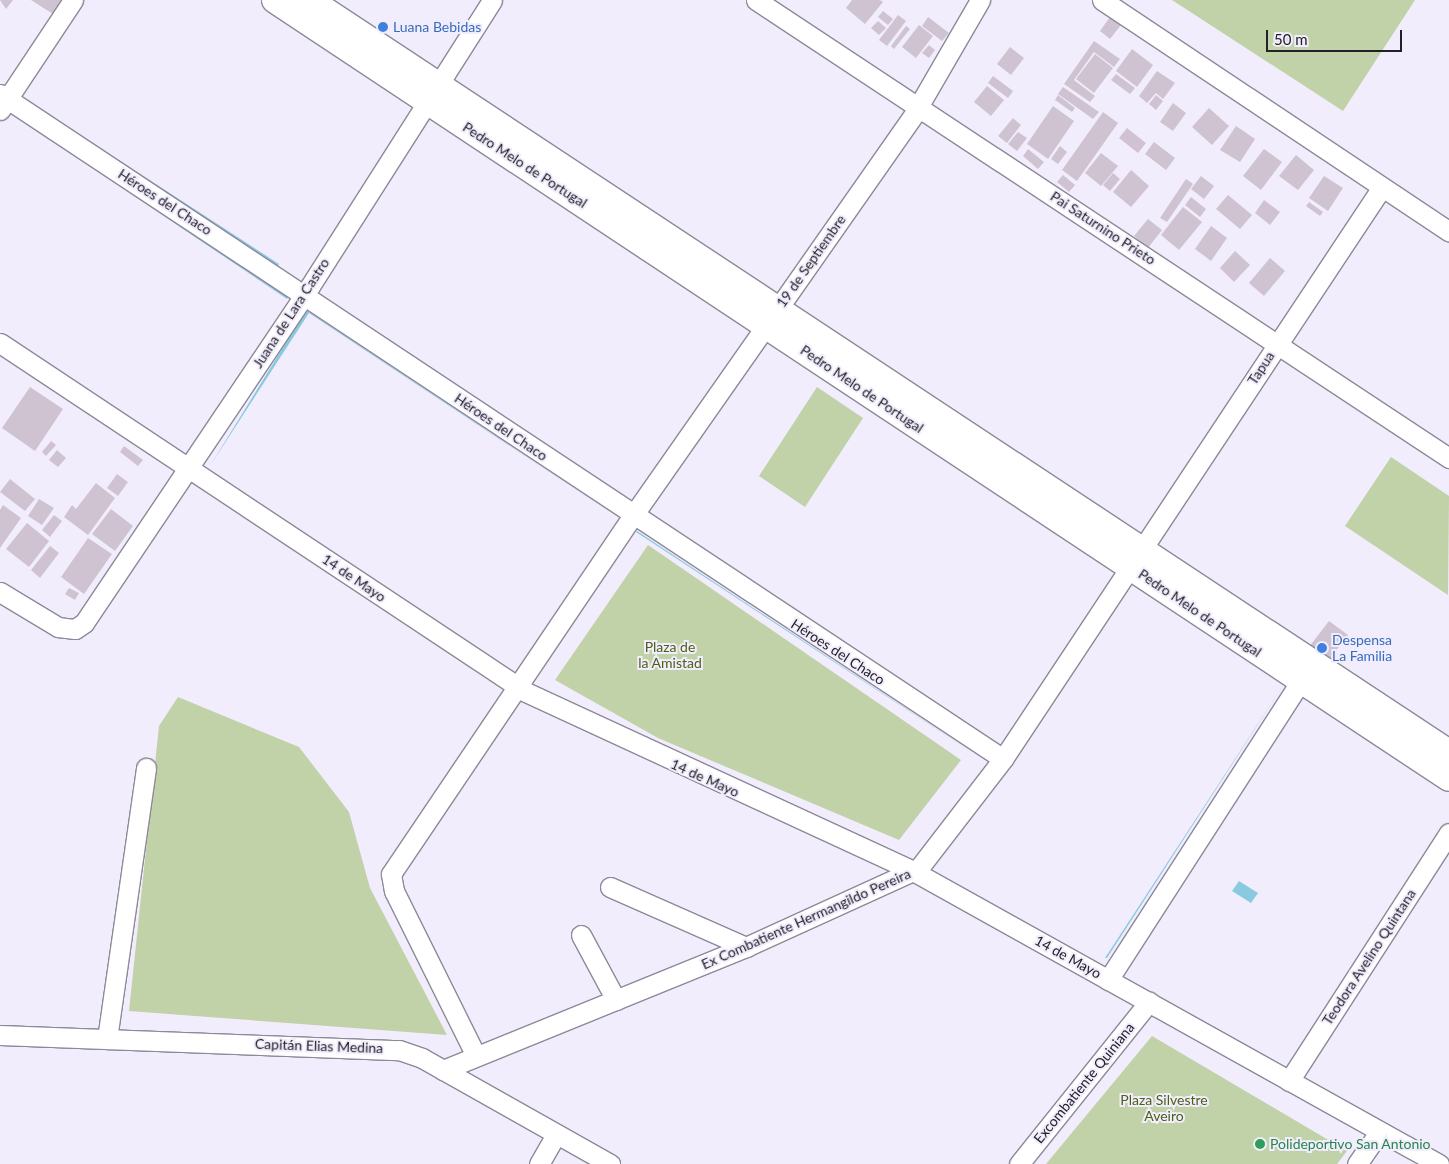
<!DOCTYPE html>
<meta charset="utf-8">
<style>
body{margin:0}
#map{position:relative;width:1449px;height:1164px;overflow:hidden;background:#f1edfd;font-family:Lato,sans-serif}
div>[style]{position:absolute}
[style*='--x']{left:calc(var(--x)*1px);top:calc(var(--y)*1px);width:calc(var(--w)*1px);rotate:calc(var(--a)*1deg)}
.green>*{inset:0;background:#c1d1a8}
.water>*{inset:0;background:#8acae1}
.building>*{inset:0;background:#cfc3d1}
.roads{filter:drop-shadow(1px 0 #8d8998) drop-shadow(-1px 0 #8d8998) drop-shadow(0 1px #8d8998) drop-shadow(0 -1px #8d8998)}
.street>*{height:19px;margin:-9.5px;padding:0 9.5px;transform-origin:9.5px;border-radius:9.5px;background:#fff}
.secondary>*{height:26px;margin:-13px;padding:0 13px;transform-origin:13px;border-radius:13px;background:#fff}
.dots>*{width:14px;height:14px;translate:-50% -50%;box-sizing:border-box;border:2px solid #f1edfd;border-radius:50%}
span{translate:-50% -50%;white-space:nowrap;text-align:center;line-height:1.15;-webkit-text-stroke:4px #f1edfd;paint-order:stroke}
.shop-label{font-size:14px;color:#366cbe}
.left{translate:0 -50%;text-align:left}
.street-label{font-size:14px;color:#232127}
.park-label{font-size:14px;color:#4b6014}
.leisure-label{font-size:14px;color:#27864d}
.scale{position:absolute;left:1266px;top:30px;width:136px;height:22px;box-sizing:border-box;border:2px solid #232127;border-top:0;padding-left:6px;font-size:15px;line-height:18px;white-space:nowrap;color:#232127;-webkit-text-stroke:4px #f1edfd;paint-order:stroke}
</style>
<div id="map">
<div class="green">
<div style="clip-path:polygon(1172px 0,1415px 0,1343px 111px)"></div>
<div style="clip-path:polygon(817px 387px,863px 418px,805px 507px,759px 476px)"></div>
<div style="clip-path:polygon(1391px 457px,1449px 496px,1448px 595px,1345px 526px)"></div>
<div style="clip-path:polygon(648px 545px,961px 760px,899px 840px,658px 738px,555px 680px)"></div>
<div style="clip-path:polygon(178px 697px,299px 747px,349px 812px,370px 888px,447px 1035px,129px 1011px,159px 726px)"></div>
<div style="clip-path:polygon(1152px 1036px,1347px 1151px,1337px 1164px,1046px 1164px)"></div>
</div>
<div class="water">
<div style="clip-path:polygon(20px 96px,279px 264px,278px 266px,19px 97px)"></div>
<div style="clip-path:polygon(11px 113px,288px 297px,287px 299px)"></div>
<div style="clip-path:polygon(306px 310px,620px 519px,309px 313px,210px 466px)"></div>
<div style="clip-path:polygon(637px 531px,979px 757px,636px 532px)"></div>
<div style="clip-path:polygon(1284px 684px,1107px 958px,1105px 958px)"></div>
<div style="clip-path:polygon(1239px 881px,1258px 893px,1251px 903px,1232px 891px)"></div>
</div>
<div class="building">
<div style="clip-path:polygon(0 0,13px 0,6px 9px)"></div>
<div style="clip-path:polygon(31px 0,62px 0,53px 14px)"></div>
<div style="clip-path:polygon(852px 0,880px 0,883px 2px,865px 24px,846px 8px)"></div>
<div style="clip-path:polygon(883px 11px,893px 19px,888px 25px,878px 17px)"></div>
<div style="clip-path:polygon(898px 15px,906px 21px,887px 46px,879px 40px)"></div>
<div style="clip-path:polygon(928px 17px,949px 33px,942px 41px,922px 26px)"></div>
<div style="clip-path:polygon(1110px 17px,1121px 25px,1110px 39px,1100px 31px)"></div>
<div style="clip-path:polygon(878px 21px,886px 28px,879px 35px,871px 28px)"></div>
<div style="clip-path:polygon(919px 25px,933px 36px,916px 58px,902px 47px)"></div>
<div style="clip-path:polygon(906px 26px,910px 29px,894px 49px,891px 46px)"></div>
<div style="clip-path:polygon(1094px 41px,1120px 59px,1114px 67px,1094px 52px,1074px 80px,1095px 96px,1090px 102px,1064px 84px)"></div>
<div style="clip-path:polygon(929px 45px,935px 50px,929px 58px,922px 53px)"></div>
<div style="clip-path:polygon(1010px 47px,1024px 58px,1011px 75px,997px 64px)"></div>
<div style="clip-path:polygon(1132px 49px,1153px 65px,1137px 87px,1116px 71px)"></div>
<div style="clip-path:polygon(1095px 54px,1113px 68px,1094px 93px,1076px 79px)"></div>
<div style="clip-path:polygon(1157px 71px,1175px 83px,1163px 99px,1156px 93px,1147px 103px,1139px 96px)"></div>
<div style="clip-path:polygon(1116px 74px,1135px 88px,1130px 94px,1111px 80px)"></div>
<div style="clip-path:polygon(993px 76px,1013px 91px,1008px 98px,988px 83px)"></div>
<div style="clip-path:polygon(987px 86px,1004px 100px,991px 116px,974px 102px)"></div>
<div style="clip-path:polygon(1063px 87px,1099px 112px,1093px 119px,1058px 94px)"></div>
<div style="clip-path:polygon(1058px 95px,1075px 108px,1072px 112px,1055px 100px)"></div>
<div style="clip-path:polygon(1156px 95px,1163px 101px,1156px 110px,1149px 104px)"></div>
<div style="clip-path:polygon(1173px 103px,1186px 113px,1173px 131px,1160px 122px)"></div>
<div style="clip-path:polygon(1053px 106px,1074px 121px,1048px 159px,1027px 144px)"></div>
<div style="clip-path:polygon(1209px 108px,1229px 126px,1212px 145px,1192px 127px)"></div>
<div style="clip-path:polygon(1103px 112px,1118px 123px,1077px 181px,1062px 170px)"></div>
<div style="clip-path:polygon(1013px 118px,1021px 125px,1007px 143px,998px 136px)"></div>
<div style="clip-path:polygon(1236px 126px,1255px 139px,1240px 162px,1220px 150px)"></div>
<div style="clip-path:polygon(1127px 128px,1146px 143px,1138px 153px,1119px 138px)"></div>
<div style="clip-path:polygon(1018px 132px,1027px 138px,1017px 151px,1008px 144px)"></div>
<div style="clip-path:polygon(1154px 142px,1175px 158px,1166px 170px,1145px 154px)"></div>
<div style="clip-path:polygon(1060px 146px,1067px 152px,1058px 164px,1051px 159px)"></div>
<div style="clip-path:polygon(1028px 149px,1044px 162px,1038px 169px,1023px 156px)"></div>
<div style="clip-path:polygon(1264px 149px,1282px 162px,1261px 190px,1243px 176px)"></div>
<div style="clip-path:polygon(1101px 153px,1118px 166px,1101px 186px,1085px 173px)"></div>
<div style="clip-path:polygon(1296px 155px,1314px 170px,1298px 190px,1279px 176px)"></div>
<div style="clip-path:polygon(1131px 170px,1149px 186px,1131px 207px,1113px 192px)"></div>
<div style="clip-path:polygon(1113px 173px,1120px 179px,1110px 191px,1103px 185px)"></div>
<div style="clip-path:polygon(1063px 175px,1075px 185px,1069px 192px,1057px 182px)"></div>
<div style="clip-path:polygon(1201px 176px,1214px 186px,1204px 199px,1191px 189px)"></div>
<div style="clip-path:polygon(1324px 176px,1343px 188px,1328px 211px,1309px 198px)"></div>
<div style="clip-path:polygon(1186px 179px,1193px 184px,1167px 222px,1160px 218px)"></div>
<div style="clip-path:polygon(1228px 195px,1252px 215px,1240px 229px,1216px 209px)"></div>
<div style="clip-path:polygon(1191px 197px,1206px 209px,1200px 217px,1185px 205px)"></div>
<div style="clip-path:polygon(1264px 200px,1280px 212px,1270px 225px,1255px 213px)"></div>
<div style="clip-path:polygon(1309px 202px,1323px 212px,1320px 216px,1306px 206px)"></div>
<div style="clip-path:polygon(1183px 207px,1202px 222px,1179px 250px,1161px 235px)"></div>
<div style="clip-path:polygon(1148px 219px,1162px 230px,1148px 248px,1134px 236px)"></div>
<div style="clip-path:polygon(1211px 226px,1227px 238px,1211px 261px,1195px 249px)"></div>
<div style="clip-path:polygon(1235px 251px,1250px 265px,1234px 282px,1220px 268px)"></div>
<div style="clip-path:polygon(1270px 258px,1285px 271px,1264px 296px,1249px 283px)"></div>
<div style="clip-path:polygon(30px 387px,63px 409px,35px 451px,2px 428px)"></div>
<div style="clip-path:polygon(51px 441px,56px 445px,46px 456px,42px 452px)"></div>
<div style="clip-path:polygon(124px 446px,143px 460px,138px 466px,120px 452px)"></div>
<div style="clip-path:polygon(57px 450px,66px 458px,58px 467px,49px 460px)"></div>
<div style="clip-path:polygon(117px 474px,128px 482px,118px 496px,107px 488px)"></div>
<div style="clip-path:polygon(10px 479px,35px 499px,25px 511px,0 492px)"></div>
<div style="clip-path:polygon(96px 483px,115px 498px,88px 535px,64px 517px,72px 505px,76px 509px)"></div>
<div style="clip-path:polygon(39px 499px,54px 508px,42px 525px,28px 516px)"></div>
<div style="clip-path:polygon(3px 505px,21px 518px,0 548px,0 510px)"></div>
<div style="clip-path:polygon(111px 509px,133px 526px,115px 551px,92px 534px)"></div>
<div style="clip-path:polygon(54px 515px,62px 521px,50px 537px,42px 530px)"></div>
<div style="clip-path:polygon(27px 523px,49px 541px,29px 567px,6px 549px)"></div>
<div style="clip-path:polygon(88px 538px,112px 554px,84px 594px,61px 577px)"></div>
<div style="clip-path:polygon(50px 546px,59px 553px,40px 578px,31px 570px)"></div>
<div style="clip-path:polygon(69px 588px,79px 593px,75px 600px,65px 594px)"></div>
<div style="clip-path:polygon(1329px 621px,1348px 635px,1328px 661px,1309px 647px)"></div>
</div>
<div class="roads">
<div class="street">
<div style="--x:756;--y:0;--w:831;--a:33.46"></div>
<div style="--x:1102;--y:0;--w:417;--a:33.7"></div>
<div style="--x:0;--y:94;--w:1203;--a:33.54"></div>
<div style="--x:0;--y:110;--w:132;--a:-56.4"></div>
<div style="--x:0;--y:343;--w:631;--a:33.56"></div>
<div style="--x:526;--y:692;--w:426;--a:24.8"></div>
<div style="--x:913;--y:871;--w:602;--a:29.12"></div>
<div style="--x:0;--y:592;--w:68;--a:31.1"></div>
<div style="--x:58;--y:627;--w:17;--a:7"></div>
<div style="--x:75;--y:629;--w:11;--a:-34"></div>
<div style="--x:84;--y:623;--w:396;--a:-56.1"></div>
<div style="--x:305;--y:294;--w:348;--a:-57.5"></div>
<div style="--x:610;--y:887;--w:149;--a:23.8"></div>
<div style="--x:581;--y:935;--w:74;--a:61.7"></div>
<div style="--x:1108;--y:980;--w:369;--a:-57.2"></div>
<div style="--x:0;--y:1035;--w:399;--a:2.2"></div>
<div style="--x:399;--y:1050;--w:24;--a:19"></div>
<div style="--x:422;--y:1058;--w:216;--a:29.4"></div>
<div style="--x:107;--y:1039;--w:274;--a:-81.8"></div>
<div style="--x:476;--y:1056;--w:184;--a:-116.4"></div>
<div style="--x:394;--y:891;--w:17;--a:-100"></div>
<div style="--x:391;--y:874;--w:431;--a:-56"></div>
<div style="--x:632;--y:517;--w:492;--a:-55"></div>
<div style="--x:914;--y:114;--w:132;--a:-59.9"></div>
<div style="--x:443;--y:1070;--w:327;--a:-22.1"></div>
<div style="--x:746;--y:947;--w:190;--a:-24.5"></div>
<div style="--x:919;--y:868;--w:138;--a:-52.4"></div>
<div style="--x:1003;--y:759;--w:686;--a:-56.47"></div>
<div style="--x:1289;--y:1081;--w:295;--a:-57.2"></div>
<div style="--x:539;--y:1164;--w:34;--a:-60"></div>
<div style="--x:1019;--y:1164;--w:208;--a:-51.3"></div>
<div style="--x:1357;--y:1164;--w:40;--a:-55.1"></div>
</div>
<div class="secondary">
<div style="--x:275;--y:0;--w:1408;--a:33.53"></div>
<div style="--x:309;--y:0;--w:1366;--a:33.45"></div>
</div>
</div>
<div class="dots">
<div style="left:383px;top:27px;background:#3f7fe0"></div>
<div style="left:1322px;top:648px;background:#3f7fe0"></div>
<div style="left:1260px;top:1144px;background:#2e9e5b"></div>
</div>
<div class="shop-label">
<span class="left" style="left:393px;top:27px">Luana Bebidas</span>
<span class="left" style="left:1332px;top:648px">Despensa<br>La Familia</span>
</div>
<div class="street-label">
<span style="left:525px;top:165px;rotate:33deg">Pedro Melo de Portugal</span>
<span style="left:165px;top:202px;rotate:33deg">Héroes del Chaco</span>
<span style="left:1103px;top:228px;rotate:33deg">Pai Saturnino Prieto</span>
<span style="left:811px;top:261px;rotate:-55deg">19 de Septiembre</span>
<span style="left:291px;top:313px;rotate:-57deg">Juana de Lara Castro</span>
<span style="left:1261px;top:368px;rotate:-57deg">Tapua</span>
<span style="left:862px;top:389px;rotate:34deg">Pedro Melo de Portugal</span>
<span style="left:501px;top:427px;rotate:34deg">Héroes del Chaco</span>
<span style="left:354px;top:578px;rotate:34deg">14 de Mayo</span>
<span style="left:1200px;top:613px;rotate:34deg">Pedro Melo de Portugal</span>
<span style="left:838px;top:652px;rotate:33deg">Héroes del Chaco</span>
<span style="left:705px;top:778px;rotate:24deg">14 de Mayo</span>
<span style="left:806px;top:919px;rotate:-24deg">Ex Combatiente Hermangildo Pereira</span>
<span style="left:1068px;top:957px;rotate:29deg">14 de Mayo</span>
<span style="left:1369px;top:957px;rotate:-57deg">Teodora Avelino Quintana</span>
<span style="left:319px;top:1046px;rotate:2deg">Capitán Elias Medina</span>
<span style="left:1084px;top:1083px;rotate:-51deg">Excombatiente Quiniana</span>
</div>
<div class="park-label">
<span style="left:670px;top:655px">Plaza de<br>la Amistad</span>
<span style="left:1164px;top:1108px">Plaza Silvestre<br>Aveiro</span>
</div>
<div class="leisure-label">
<span class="left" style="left:1270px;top:1144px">Polideportivo San Antonio</span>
</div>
<div class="scale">50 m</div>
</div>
